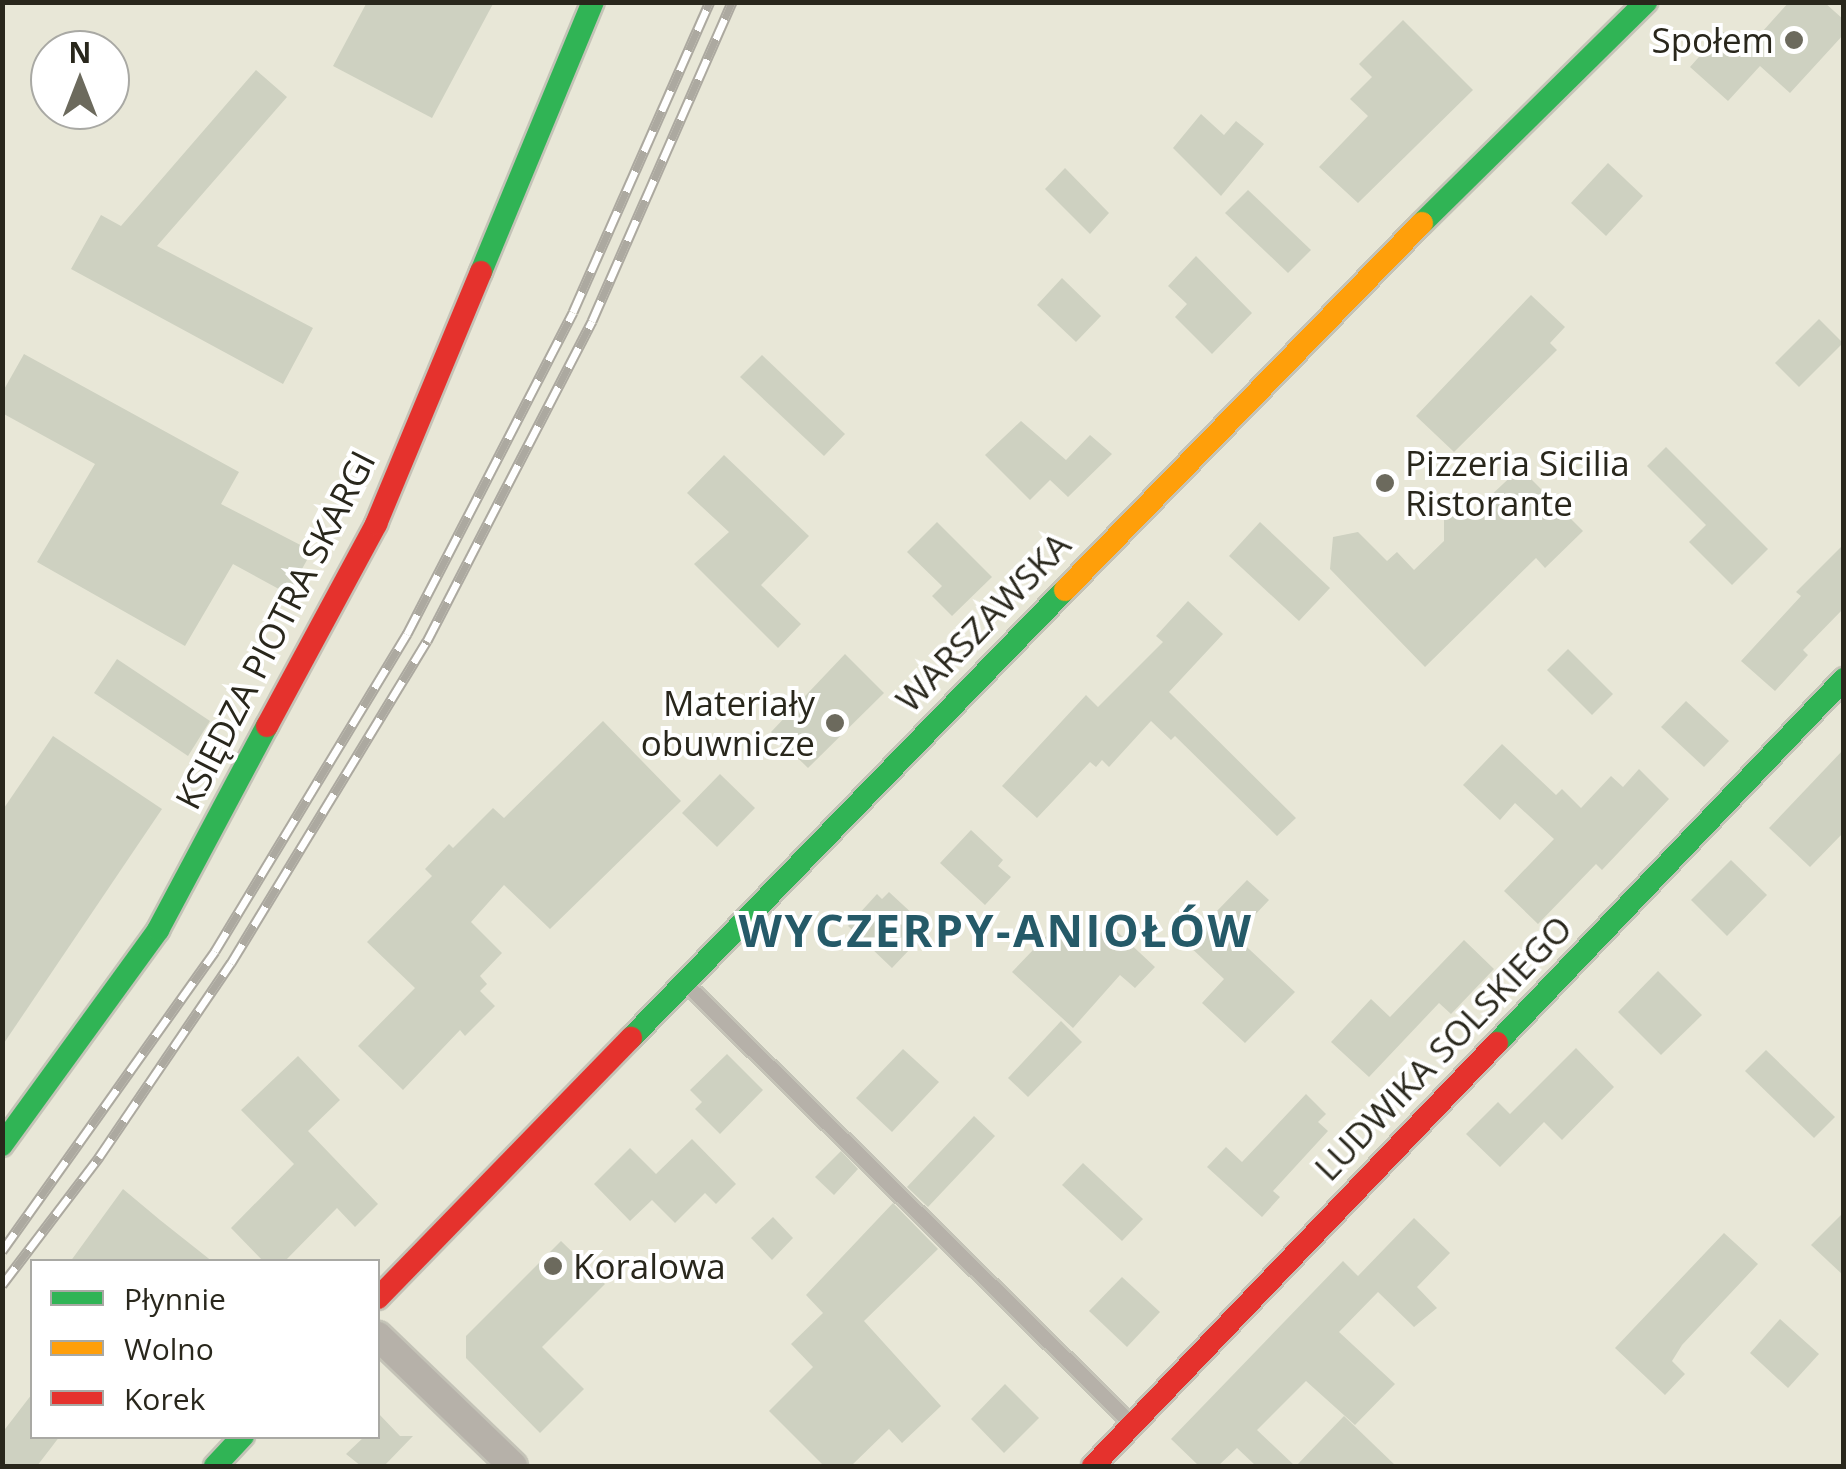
<!DOCTYPE html>
<meta charset="utf-8">
<style>
body{margin:0}
#map{position:relative;width:1846px;height:1469px;overflow:hidden;background:#e8e7d7;font-family:"Open Sans",sans-serif}
div>[style]{position:absolute}
[style*='--x']{left:calc(var(--x)*1px);top:calc(var(--y)*1px);width:calc(var(--w)*1px);rotate:calc(var(--a)*1deg)}
.building>*{inset:0;background:#ced1c1}
.roads{filter:drop-shadow(2px 0 #c4c3b7) drop-shadow(-2px 0 #c4c3b7) drop-shadow(0 2px #c4c3b7) drop-shadow(0 -2px #c4c3b7)}
.lane>*{height:14px;margin:-7px;padding:0 7px;transform-origin:7px;border-radius:7px;background:#b6b1a9}
.street>*{height:28px;margin:-14px;padding:0 14px;transform-origin:14px;border-radius:14px;background:#b6b1a9}
.fast>*{height:22px;margin:-11px;padding:0 11px;transform-origin:11px;border-radius:11px;background:#30b455}
.slow>*{height:22px;margin:-11px;padding:0 11px;transform-origin:11px;border-radius:11px;background:#ff9f0a}
.jam>*{height:22px;margin:-11px;padding:0 11px;transform-origin:11px;border-radius:11px;background:#e5322d}
.rail>*{height:11px;margin-top:-5.5px;transform-origin:0;background:repeating-linear-gradient(90deg,#fff 0 22px,#aca9a0 0 44px);box-sizing:border-box;border-block:2px solid #aca9a0}
.dots>*{width:28px;height:28px;translate:-50% -50%;box-sizing:border-box;border:5px solid #fff;border-radius:50%}
span{translate:-50% -50%;white-space:nowrap;text-align:center;line-height:1.15;-webkit-text-stroke:8px #fff;paint-order:stroke}
.poi-label{font-size:35px;color:#29271c}
.right{translate:-100% -50%;text-align:right}
.left{translate:0 -50%;text-align:left}
.street-label{font-size:35px;color:#29271c}
.district-label{font-size:45px;color:#255a68;font-weight:700;letter-spacing:2.5px}
.frame{position:absolute;inset:0;border:5px solid #29271c;pointer-events:none}
.legend{position:absolute;left:30px;top:1259px;width:350px;height:180px;box-sizing:border-box;background:#fff;border:2px solid #a9a9a4;margin:0;padding:12px 18px;list-style:none;font-size:30px;color:#29271c}
.legend li{display:flex;align-items:center;gap:20px;height:50px}
.legend b{width:50px;border:2px solid #a9a9a4}
.north{position:absolute;left:30px;top:30px;width:100px;height:100px;box-sizing:border-box;background:#fff;border:2px solid #a9a9a4;border-radius:50%;rotate:0deg;font-size:28px;font-weight:700;line-height:40px;text-align:center;color:#29271c}
.north::after{content:'';display:block;margin:auto;width:35px;height:45px;background:#6c6a5d;clip-path:polygon(50% 0,100% 100%,50% 72%,0 100%)}
</style>
<div id="map">
<div class="building">
<div style="clip-path:polygon(367px 2px,494px 2px,432px 118px,333px 66px)"></div>
<div style="clip-path:polygon(1789px 2px,1824px 2px,1844px 20px,1844px 34px,1790px 93px,1760px 66px,1728px 101px,1690px 67px,1722px 31px,1745px 51px)"></div>
<div style="clip-path:polygon(1403px 20px,1473px 90px,1358px 203px,1319px 167px,1368px 116px,1350px 99px,1372px 77px,1359px 64px)"></div>
<div style="clip-path:polygon(256px 70px,287px 97px,157px 246px,313px 328px,283px 384px,71px 269px,101px 215px,121px 226px)"></div>
<div style="clip-path:polygon(1201px 114px,1224px 135px,1236px 121px,1264px 144px,1221px 196px,1173px 148px)"></div>
<div style="clip-path:polygon(1608px 163px,1643px 196px,1606px 236px,1571px 203px)"></div>
<div style="clip-path:polygon(1065px 168px,1109px 213px,1090px 234px,1045px 189px)"></div>
<div style="clip-path:polygon(1248px 190px,1311px 250px,1288px 273px,1225px 213px)"></div>
<div style="clip-path:polygon(1196px 256px,1252px 313px,1212px 354px,1175px 317px,1187px 304px,1168px 286px)"></div>
<div style="clip-path:polygon(1062px 278px,1101px 316px,1076px 342px,1037px 305px)"></div>
<div style="clip-path:polygon(1531px 295px,1565px 327px,1550px 343px,1557px 350px,1454px 452px,1416px 416px)"></div>
<div style="clip-path:polygon(1819px 319px,1843px 343px,1799px 387px,1775px 363px)"></div>
<div style="clip-path:polygon(24px 354px,239px 472px,221px 504px,312px 551px,288px 594px,233px 564px,185px 646px,37px 562px,95px 464px,2px 413px,2px 393px)"></div>
<div style="clip-path:polygon(762px 355px,845px 434px,824px 456px,740px 377px)"></div>
<div style="clip-path:polygon(1021px 421px,1066px 460px,1090px 435px,1112px 454px,1068px 497px,1050px 480px,1030px 500px,985px 455px)"></div>
<div style="clip-path:polygon(1666px 447px,1768px 549px,1732px 585px,1689px 542px,1706px 525px,1647px 466px)"></div>
<div style="clip-path:polygon(724px 455px,809px 536px,761px 585px,801px 624px,778px 648px,694px 564px,729px 532px,687px 493px)"></div>
<div style="clip-path:polygon(1520px 468px,1583px 531px,1545px 568px,1536px 558px,1425px 667px,1330px 569px,1333px 537px,1358px 532px,1387px 561px,1397px 552px,1414px 570px,1444px 541px,1444px 516px,1469px 516px)"></div>
<div style="clip-path:polygon(937px 522px,992px 577px,952px 616px,932px 596px,942px 586px,907px 552px)"></div>
<div style="clip-path:polygon(1260px 522px,1330px 588px,1299px 621px,1229px 556px)"></div>
<div style="clip-path:polygon(1844px 544px,1844px 608px,1803px 650px,1808px 655px,1775px 691px,1741px 661px,1801px 596px,1796px 592px)"></div>
<div style="clip-path:polygon(1188px 601px,1223px 634px,1169px 692px,1296px 818px,1277px 836px,1175px 736px,1171px 740px,1151px 721px,1109px 767px,1102px 760px,1096px 767px,1090px 762px,1037px 818px,1002px 786px,1086px 695px,1098px 707px,1163px 642px,1156px 636px)"></div>
<div style="clip-path:polygon(1568px 649px,1613px 694px,1592px 715px,1547px 670px)"></div>
<div style="clip-path:polygon(845px 654px,884px 693px,808px 768px,771px 732px)"></div>
<div style="clip-path:polygon(117px 659px,210px 721px,188px 756px,94px 693px)"></div>
<div style="clip-path:polygon(1686px 701px,1729px 741px,1704px 767px,1661px 727px)"></div>
<div style="clip-path:polygon(603px 721px,681px 801px,550px 929px,504px 885px,471px 922px,502px 953px,480px 976px,487px 984px,480px 991px,495px 1006px,465px 1036px,460px 1030px,403px 1090px,358px 1046px,415px 988px,367px 942px,432px 876px,425px 869px,449px 844px,453px 848px,493px 808px,504px 818px)"></div>
<div style="clip-path:polygon(53px 736px,162px 809px,2px 1046px,2px 811px)"></div>
<div style="clip-path:polygon(1502px 744px,1556px 795px,1562px 789px,1581px 808px,1611px 776px,1623px 787px,1639px 769px,1669px 799px,1602px 870px,1596px 864px,1538px 924px,1504px 891px,1554px 839px,1515px 803px,1500px 820px,1463px 785px)"></div>
<div style="clip-path:polygon(1844px 749px,1844px 832px,1810px 867px,1769px 828px)"></div>
<div style="clip-path:polygon(720px 774px,755px 808px,717px 847px,682px 813px)"></div>
<div style="clip-path:polygon(971px 830px,1003px 860px,998px 866px,1011px 877px,985px 905px,940px 863px)"></div>
<div style="clip-path:polygon(1731px 860px,1767px 895px,1727px 936px,1691px 900px)"></div>
<div style="clip-path:polygon(1247px 880px,1269px 900px,1235px 936px,1295px 992px,1245px 1043px,1202px 1003px,1224px 979px,1186px 943px)"></div>
<div style="clip-path:polygon(889px 892px,929px 929px,892px 968px,848px 926px,877px 894px,882px 899px)"></div>
<div style="clip-path:polygon(1109px 924px,1155px 967px,1135px 988px,1120px 975px,1073px 1028px,1012px 972px,1056px 926px,1084px 951px)"></div>
<div style="clip-path:polygon(1464px 940px,1494px 969px,1451px 1014px,1439px 1003px,1369px 1077px,1331px 1042px,1371px 999px,1390px 1017px)"></div>
<div style="clip-path:polygon(1658px 971px,1702px 1015px,1661px 1055px,1618px 1012px)"></div>
<div style="clip-path:polygon(1061px 1021px,1082px 1042px,1028px 1097px,1008px 1078px)"></div>
<div style="clip-path:polygon(1576px 1048px,1614px 1087px,1562px 1140px,1544px 1122px,1500px 1167px,1466px 1134px,1498px 1102px,1510px 1114px)"></div>
<div style="clip-path:polygon(903px 1049px,939px 1082px,892px 1132px,856px 1098px)"></div>
<div style="clip-path:polygon(1766px 1050px,1835px 1117px,1814px 1138px,1745px 1071px)"></div>
<div style="clip-path:polygon(727px 1054px,763px 1090px,720px 1134px,695px 1109px,702px 1102px,690px 1090px)"></div>
<div style="clip-path:polygon(298px 1056px,340px 1100px,308px 1131px,378px 1204px,355px 1227px,337px 1208px,284px 1262px,264px 1262px,231px 1228px,294px 1164px,241px 1110px)"></div>
<div style="clip-path:polygon(1306px 1094px,1326px 1114px,1318px 1122px,1328px 1131px,1273px 1191px,1280px 1197px,1262px 1217px,1207px 1167px,1226px 1147px,1242px 1162px)"></div>
<div style="clip-path:polygon(974px 1116px,995px 1136px,928px 1207px,907px 1187px)"></div>
<div style="clip-path:polygon(692px 1139px,736px 1184px,716px 1204px,705px 1193px,675px 1223px,652px 1200px,630px 1221px,594px 1184px,630px 1148px,656px 1174px)"></div>
<div style="clip-path:polygon(841px 1151px,858px 1169px,834px 1195px,815px 1177px)"></div>
<div style="clip-path:polygon(1083px 1163px,1143px 1219px,1122px 1241px,1062px 1185px)"></div>
<div style="clip-path:polygon(123px 1189px,160px 1220px,213px 1262px,70px 1262px)"></div>
<div style="clip-path:polygon(893px 1203px,938px 1249px,864px 1321px,941px 1406px,902px 1443px,889px 1429px,851px 1466px,824px 1466px,769px 1411px,813px 1367px,791px 1344px,823px 1313px,806px 1295px)"></div>
<div style="clip-path:polygon(1844px 1212px,1844px 1276px,1811px 1245px)"></div>
<div style="clip-path:polygon(773px 1217px,793px 1238px,772px 1260px,751px 1238px)"></div>
<div style="clip-path:polygon(1414px 1218px,1450px 1253px,1417px 1287px,1437px 1308px,1414px 1327px,1378px 1292px,1339px 1332px,1395px 1384px,1355px 1425px,1306px 1381px,1257px 1430px,1295px 1466px,1256px 1466px,1237px 1448px,1218px 1466px,1199px 1466px,1171px 1439px,1343px 1261px,1358px 1276px)"></div>
<div style="clip-path:polygon(1724px 1233px,1758px 1264px,1682px 1345px,1672px 1361px,1685px 1374px,1665px 1395px,1615px 1348px)"></div>
<div style="clip-path:polygon(561px 1241px,605px 1284px,542px 1347px,584px 1389px,540px 1433px,466px 1358px,466px 1336px)"></div>
<div style="clip-path:polygon(1122px 1277px,1160px 1312px,1127px 1347px,1089px 1311px)"></div>
<div style="clip-path:polygon(1780px 1319px,1819px 1354px,1788px 1388px,1750px 1353px)"></div>
<div style="clip-path:polygon(1005px 1384px,1039px 1418px,1004px 1453px,971px 1419px)"></div>
<div style="clip-path:polygon(32px 1394px,32px 1436px,60px 1436px,37px 1466px,2px 1466px,2px 1433px)"></div>
<div style="clip-path:polygon(378px 1413px,400px 1436px,413px 1436px,384px 1466px,361px 1466px,346px 1454px,365px 1436px,378px 1436px)"></div>
<div style="clip-path:polygon(1344px 1416px,1396px 1466px,1296px 1466px)"></div>
</div>
<div class="roads">
<div class="lane">
<div style="--x:687;--y:985;--w:624;--a:44.61"></div>
</div>
<div class="street">
<div style="--x:378;--y:1336;--w:187;--a:43.9"></div>
</div>
<div class="fast">
<div style="--x:1422;--y:223;--w:315;--a:-44.6"></div>
<div style="--x:481;--y:272;--w:292;--a:-67.5"></div>
<div style="--x:631;--y:1038;--w:624;--a:-45.91"></div>
<div style="--x:1497;--y:1043;--w:503;--a:-46.37"></div>
<div style="--x:2;--y:1145;--w:266;--a:-54"></div>
<div style="--x:158;--y:930;--w:231;--a:-61.9"></div>
<div style="--x:215;--y:1466;--w:41;--a:-47"></div>
</div>
<div class="slow">
<div style="--x:1065;--y:590;--w:512;--a:-45.79"></div>
</div>
<div class="jam">
<div style="--x:267;--y:726;--w:230;--a:-61.6"></div>
<div style="--x:376;--y:524;--w:273;--a:-67.4"></div>
<div style="--x:378;--y:1298;--w:363;--a:-45.8"></div>
<div style="--x:1093;--y:1466;--w:585;--a:-46.32"></div>
</div>
</div>
<div class="rail">
<div style="--x:2;--y:1251;--w:368;--a:-54.6"></div>
<div style="--x:215;--y:951;--w:371;--a:-58.8"></div>
<div style="--x:407;--y:634;--w:362;--a:-62.7"></div>
<div style="--x:573;--y:312;--w:339;--a:-66.2"></div>
<div style="--x:2;--y:1285;--w:161;--a:-52.8"></div>
<div style="--x:99;--y:1157;--w:235;--a:-55.8"></div>
<div style="--x:231;--y:963;--w:377;--a:-58.7"></div>
<div style="--x:427;--y:641;--w:360;--a:-62.7"></div>
<div style="--x:592;--y:321;--w:348;--a:-66.3"></div>
</div>
<div class="dots">
<div style="left:1794px;top:40px;background:#6c6a5d"></div>
<div style="left:1385px;top:483px;background:#6c6a5d"></div>
<div style="left:835px;top:723px;background:#6c6a5d"></div>
<div style="left:553px;top:1266px;background:#6c6a5d"></div>
</div>
<div class="poi-label">
<span class="right" style="left:1774px;top:40px">Społem</span>
<span class="left" style="left:1405px;top:483px">Pizzeria Sicilia<br>Ristorante</span>
<span class="right" style="left:815px;top:723px">Materiały<br>obuwnicze</span>
<span class="left" style="left:573px;top:1266px">Koralowa</span>
</div>
<div class="street-label">
<span style="left:983px;top:622px;rotate:-46deg">WARSZAWSKA</span>
<span style="left:275px;top:630px;rotate:-63deg">KSIĘDZA PIOTRA SKARGI</span>
<span style="left:1443px;top:1048px;rotate:-46deg">LUDWIKA SOLSKIEGO</span>
</div>
<div class="district-label">
<span style="left:996px;top:930px">WYCZERPY-ANIOŁÓW</span>
</div>
<div class="frame"></div>
<ul class="legend">
<li><b style="height:12px;background:#30b455"></b>Płynnie</li>
<li><b style="height:12px;background:#ff9f0a"></b>Wolno</li>
<li><b style="height:12px;background:#e5322d"></b>Korek</li>
</ul>
<div class="north">N</div>
</div>
